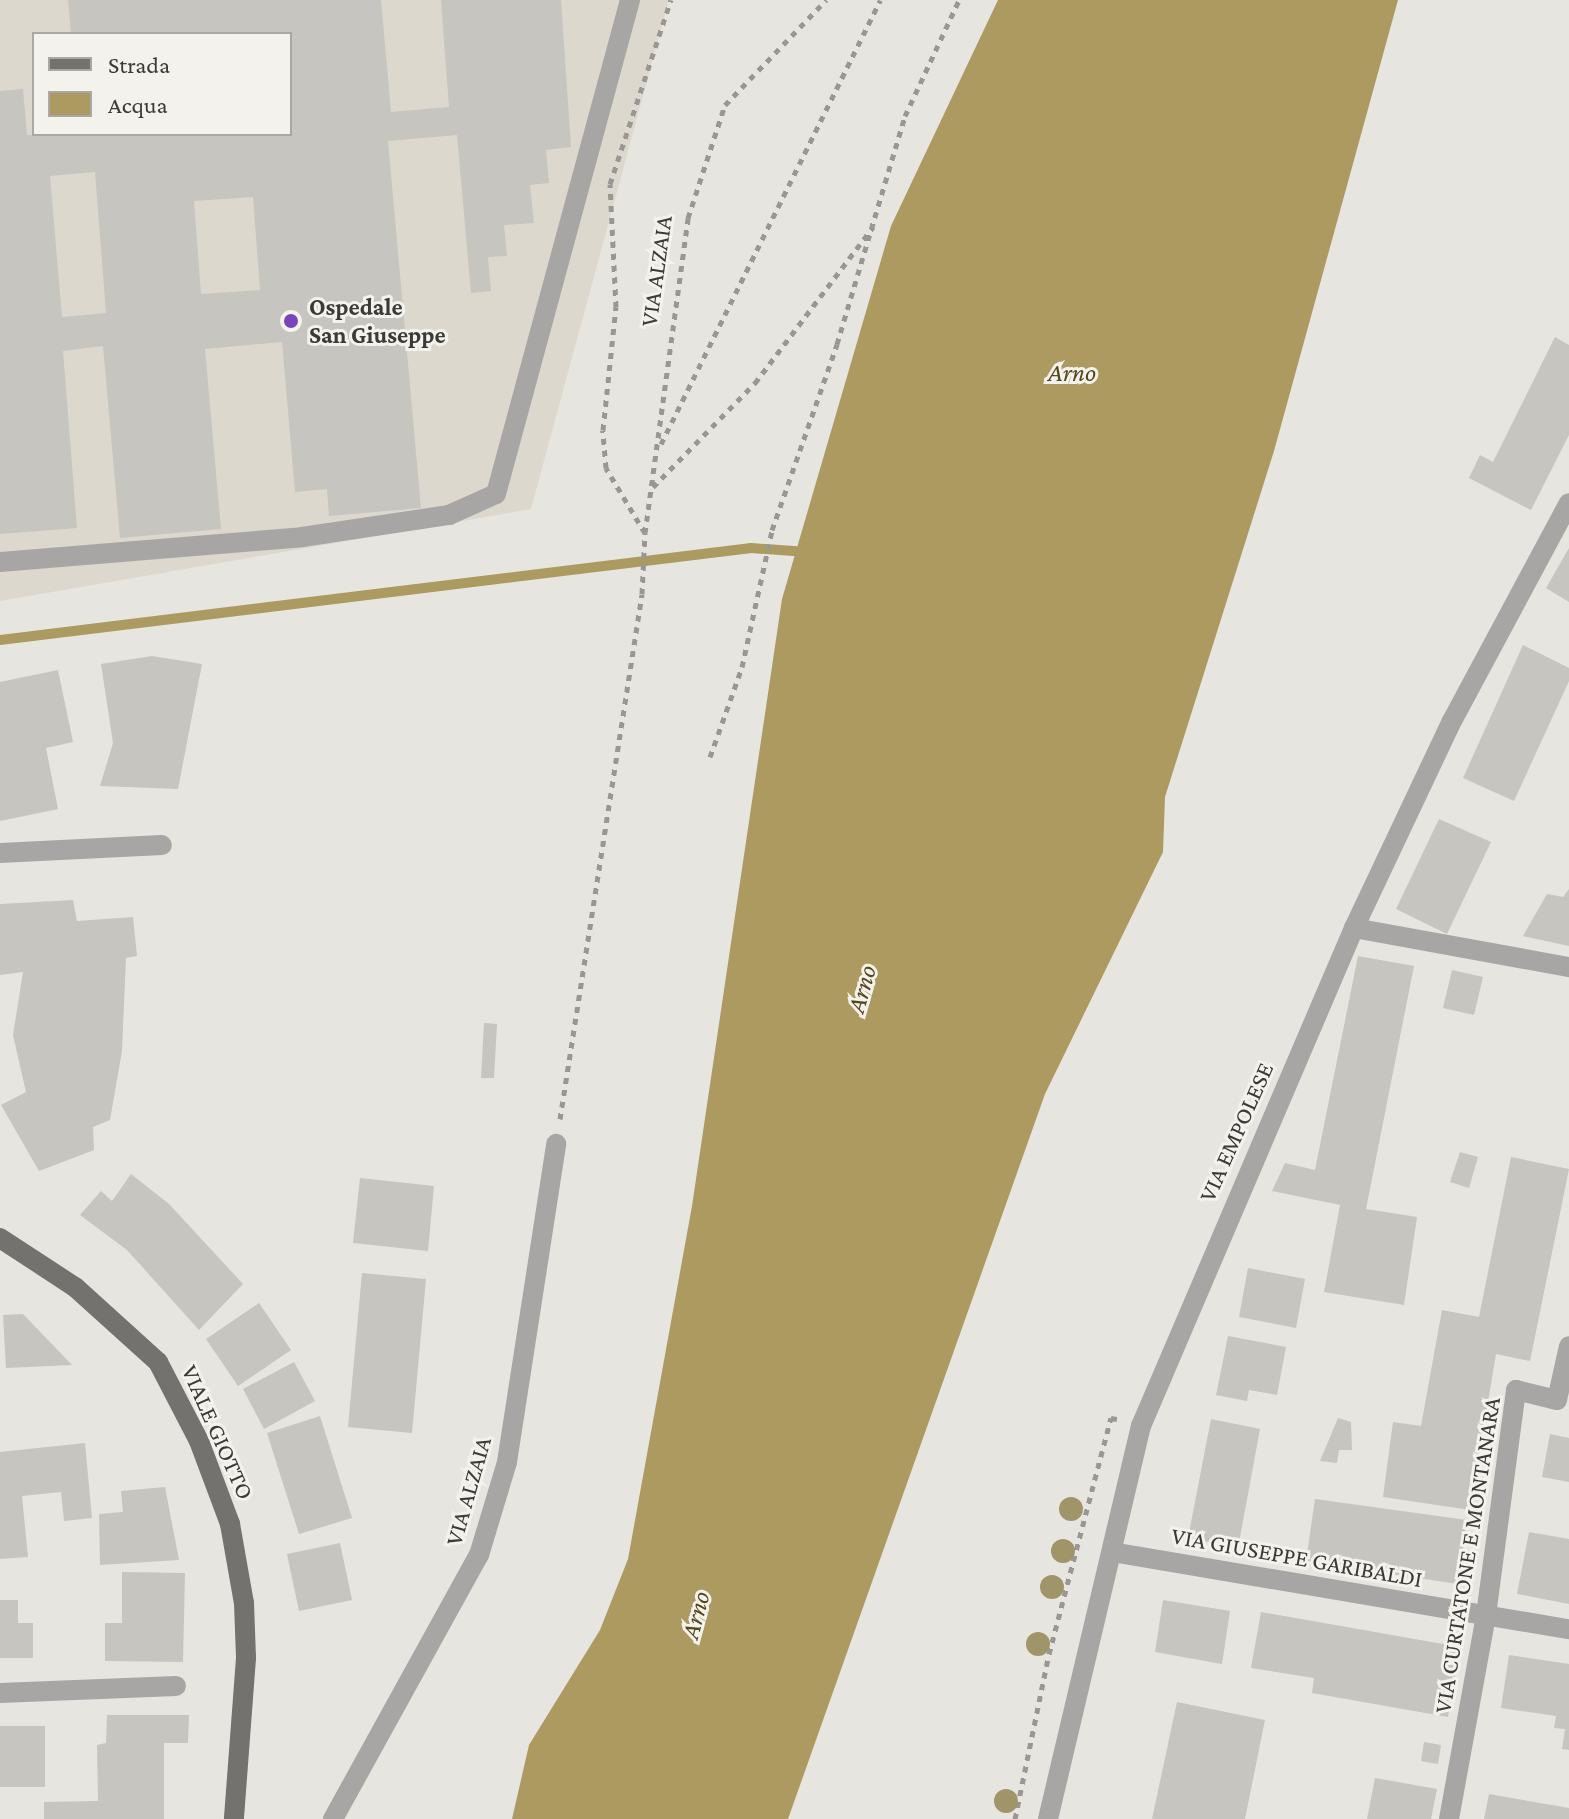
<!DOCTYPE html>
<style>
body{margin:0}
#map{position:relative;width:1569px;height:1819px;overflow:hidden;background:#e6e5e0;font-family:"Crimson Pro",serif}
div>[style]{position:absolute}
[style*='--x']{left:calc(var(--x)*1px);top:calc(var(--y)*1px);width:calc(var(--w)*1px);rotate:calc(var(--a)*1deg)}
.built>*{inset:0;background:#dcd8cd}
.water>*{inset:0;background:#ad9a60}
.stream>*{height:10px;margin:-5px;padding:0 5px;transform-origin:5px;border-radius:5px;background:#ad9a60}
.building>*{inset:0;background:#c6c5c0}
.path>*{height:5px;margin-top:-2.5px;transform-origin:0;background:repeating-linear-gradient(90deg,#989793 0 6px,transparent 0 12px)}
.service>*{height:20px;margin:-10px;padding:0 10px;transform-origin:10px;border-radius:10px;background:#a7a6a4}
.minor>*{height:20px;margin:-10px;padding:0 10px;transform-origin:10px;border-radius:10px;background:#a7a6a4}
.primary>*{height:20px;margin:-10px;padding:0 10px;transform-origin:10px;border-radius:10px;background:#73726f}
.trees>*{width:24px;height:24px;margin:-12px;border-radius:50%;background:#a09469}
.dots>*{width:22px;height:22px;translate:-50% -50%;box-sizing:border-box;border:4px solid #f3f2ed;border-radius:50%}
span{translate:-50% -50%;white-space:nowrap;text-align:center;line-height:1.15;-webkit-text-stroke:6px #f3f2ed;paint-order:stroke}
.street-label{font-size:24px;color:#3b3a38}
.poi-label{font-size:24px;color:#3b3a38;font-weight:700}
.left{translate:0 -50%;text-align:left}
.water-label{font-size:26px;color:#554719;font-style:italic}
.legend{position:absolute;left:32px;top:32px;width:260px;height:104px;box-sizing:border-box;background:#f3f2ed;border:2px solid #a9a8a5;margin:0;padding:10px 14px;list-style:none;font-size:24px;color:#3b3a38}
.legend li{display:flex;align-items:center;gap:16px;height:40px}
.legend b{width:40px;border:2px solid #a9a8a5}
</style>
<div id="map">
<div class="built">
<div style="clip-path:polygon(evenodd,0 0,669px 0,531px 509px,0 601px,0 0,34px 34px,290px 34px,290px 134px,34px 134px,34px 34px)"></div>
</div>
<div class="water">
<div style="clip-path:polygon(998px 0,1398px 0,1274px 451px,1165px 797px,1163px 852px,1045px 1094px,788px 1819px,512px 1819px,529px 1745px,600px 1630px,628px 1559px,692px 1206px,782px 599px,891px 226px)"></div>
</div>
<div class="stream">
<div style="--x:0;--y:640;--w:757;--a:-6.98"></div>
<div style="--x:751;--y:548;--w:57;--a:4"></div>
</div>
<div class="building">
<div style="clip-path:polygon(evenodd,68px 0,381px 0,391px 112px,449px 107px,441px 0,561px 0,571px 147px,546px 150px,549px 183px,530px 185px,534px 223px,504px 225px,507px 256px,488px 257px,491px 291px,471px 293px,457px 135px,388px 141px,421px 508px,329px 516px,327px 489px,295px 492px,282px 342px,205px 349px,221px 529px,120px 538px,103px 346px,63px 351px,77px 528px,0 534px,0 91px,23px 89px,27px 135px,290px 134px,290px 34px,71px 34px,68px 0,95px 172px,106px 313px,62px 317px,50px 176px,95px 172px,68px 0,253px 197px,260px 290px,201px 294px,194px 201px,253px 197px)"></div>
<div style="clip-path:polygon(1555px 337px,1569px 345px,1569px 435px,1531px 510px,1469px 478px,1480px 455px,1493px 462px)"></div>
<div style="clip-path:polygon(1569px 548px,1569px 602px,1546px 588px)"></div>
<div style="clip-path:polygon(1523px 645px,1569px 668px,1569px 681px,1514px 801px,1463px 778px)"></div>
<div style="clip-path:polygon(152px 656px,202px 664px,178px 789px,100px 786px,113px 743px,101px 664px)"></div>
<div style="clip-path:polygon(58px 670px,73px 742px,46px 748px,58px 809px,0 821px,0 682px)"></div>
<div style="clip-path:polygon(1439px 819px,1491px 842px,1447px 934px,1396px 909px)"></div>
<div style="clip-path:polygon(1569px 889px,1569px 946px,1523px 936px,1547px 894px,1563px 897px)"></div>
<div style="clip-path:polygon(73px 900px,77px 921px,133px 917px,137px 956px,126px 958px,122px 1051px,110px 1120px,93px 1127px,94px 1150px,39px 1171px,1px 1105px,26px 1092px,13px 1035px,23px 972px,0 975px,0 904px)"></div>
<div style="clip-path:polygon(1358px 956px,1414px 966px,1366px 1209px,1417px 1217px,1404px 1305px,1324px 1292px,1340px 1205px,1272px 1191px,1285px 1163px,1315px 1170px)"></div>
<div style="clip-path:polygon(1452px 970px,1483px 977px,1474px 1015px,1443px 1008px)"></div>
<div style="clip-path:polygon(484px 1023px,497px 1024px,494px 1078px,481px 1078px)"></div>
<div style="clip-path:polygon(1460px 1152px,1478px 1157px,1469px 1188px,1450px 1182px)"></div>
<div style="clip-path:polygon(1511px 1157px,1569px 1169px,1530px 1361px,1496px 1354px,1470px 1510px,1383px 1497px,1393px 1422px,1421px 1426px,1442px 1310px,1479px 1317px)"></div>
<div style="clip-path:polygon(131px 1174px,169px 1204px,243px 1284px,199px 1330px,127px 1250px,80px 1215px,101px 1191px,112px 1201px)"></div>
<div style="clip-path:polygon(360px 1178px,434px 1186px,428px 1251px,353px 1243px)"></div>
<div style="clip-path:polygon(1248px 1268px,1305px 1279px,1296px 1328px,1239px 1317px)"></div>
<div style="clip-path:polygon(362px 1273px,426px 1279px,412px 1433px,348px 1427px)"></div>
<div style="clip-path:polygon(259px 1303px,291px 1350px,238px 1386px,206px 1339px)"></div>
<div style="clip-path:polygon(23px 1314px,72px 1365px,6px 1368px,3px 1315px)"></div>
<div style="clip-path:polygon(1228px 1336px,1286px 1347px,1277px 1395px,1249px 1390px,1247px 1401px,1216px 1395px)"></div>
<div style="clip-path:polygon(294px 1362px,315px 1401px,264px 1429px,243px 1389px)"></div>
<div style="clip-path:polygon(320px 1416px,352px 1518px,299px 1534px,267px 1433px)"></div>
<div style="clip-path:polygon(1338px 1418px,1351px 1422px,1352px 1450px,1339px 1450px,1337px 1463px,1320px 1461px)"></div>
<div style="clip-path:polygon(1211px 1419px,1260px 1429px,1238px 1548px,1188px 1538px)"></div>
<div style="clip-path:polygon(1550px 1434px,1569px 1438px,1569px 1482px,1542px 1477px)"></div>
<div style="clip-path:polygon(85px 1443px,92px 1518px,64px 1521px,61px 1492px,22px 1496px,28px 1557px,0 1559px,0 1452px)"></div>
<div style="clip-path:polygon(165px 1487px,179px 1560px,100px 1565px,99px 1514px,123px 1512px,121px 1491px)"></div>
<div style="clip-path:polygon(1315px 1499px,1467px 1520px,1458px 1584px,1306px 1561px)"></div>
<div style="clip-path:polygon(1529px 1532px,1569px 1539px,1569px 1604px,1517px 1594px)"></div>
<div style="clip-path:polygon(340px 1543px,352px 1600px,299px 1611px,287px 1554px)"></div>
<div style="clip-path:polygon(122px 1572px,185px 1573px,183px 1662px,105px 1661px,105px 1623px,122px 1623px)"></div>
<div style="clip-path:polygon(0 1600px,18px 1600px,18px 1623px,33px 1623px,33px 1658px,0 1658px)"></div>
<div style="clip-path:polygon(1163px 1600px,1230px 1611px,1222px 1664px,1155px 1652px)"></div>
<div style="clip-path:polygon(1261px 1612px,1460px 1647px,1448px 1717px,1312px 1693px,1314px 1678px,1251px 1668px)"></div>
<div style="clip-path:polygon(1509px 1655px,1569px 1664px,1569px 1750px,1562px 1749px,1565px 1729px,1554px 1728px,1556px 1716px,1501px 1708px)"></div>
<div style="clip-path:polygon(1177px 1702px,1265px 1720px,1245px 1819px,1152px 1819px)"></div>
<div style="clip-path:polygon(107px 1715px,189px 1715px,188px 1743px,164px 1743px,164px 1819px,44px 1819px,44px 1802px,98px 1801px,97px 1745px,106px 1743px)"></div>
<div style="clip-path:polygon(0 1726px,45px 1726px,45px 1787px,0 1787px)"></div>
<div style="clip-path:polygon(1424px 1742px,1441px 1745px,1438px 1764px,1421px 1761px)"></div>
<div style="clip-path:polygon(1375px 1778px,1437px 1789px,1431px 1819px,1367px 1819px)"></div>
<div style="clip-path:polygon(1489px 1794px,1569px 1808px,1569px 1819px,1484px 1819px)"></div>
</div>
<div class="path">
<div style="--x:661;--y:444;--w:495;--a:-63.7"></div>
<div style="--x:653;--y:487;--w:146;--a:-45.6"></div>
<div style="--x:755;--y:383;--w:196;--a:-52.9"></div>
<div style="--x:645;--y:533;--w:76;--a:-121"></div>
<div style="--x:606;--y:468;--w:38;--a:-95"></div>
<div style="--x:603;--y:430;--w:124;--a:-84"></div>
<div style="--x:616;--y:307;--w:123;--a:-92.8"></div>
<div style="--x:610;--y:184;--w:194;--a:-71.7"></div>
<div style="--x:710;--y:757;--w:96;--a:-70.4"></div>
<div style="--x:742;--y:667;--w:140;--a:-77.6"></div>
<div style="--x:772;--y:530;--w:197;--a:-70.7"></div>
<div style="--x:837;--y:344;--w:238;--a:-73.4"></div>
<div style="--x:905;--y:116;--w:128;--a:-65"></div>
<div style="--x:560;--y:1119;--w:531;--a:-81.12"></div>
<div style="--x:642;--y:594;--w:61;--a:-87.2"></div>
<div style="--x:645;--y:533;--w:318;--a:-82.2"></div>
<div style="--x:688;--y:218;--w:119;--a:-71.9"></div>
<div style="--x:725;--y:105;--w:146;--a:-46.1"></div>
<div style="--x:1015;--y:1819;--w:168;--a:-78.4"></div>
<div style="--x:1049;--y:1654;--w:244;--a:-75.3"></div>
<div style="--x:1111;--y:1418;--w:6;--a:9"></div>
</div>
<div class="service">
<div style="--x:0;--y:562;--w:303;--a:-4.7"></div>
<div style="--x:302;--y:537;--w:149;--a:-8.5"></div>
<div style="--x:449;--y:515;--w:51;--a:-24.1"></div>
<div style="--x:496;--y:494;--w:512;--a:-74.82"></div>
</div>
<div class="minor">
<div style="--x:0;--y:853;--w:162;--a:-2.8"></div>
<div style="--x:1354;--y:928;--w:219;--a:10.3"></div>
<div style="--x:1112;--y:1552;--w:463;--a:9.6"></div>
<div style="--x:0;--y:1693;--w:176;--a:-2.3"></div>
<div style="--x:333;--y:1819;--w:302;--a:-61.1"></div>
<div style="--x:479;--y:1555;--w:97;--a:-73.2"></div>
<div style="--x:507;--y:1462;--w:322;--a:-81.2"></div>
<div style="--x:1048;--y:1819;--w:404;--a:-76.7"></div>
<div style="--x:1141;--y:1426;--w:542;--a:-66.84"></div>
<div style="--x:1354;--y:928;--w:229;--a:-64.7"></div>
<div style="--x:1452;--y:721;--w:247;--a:-61.8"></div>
<div style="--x:1449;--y:1819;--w:207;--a:-79.7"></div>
<div style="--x:1486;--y:1615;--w:227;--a:-82.4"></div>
<div style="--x:1516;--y:1390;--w:42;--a:13.7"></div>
<div style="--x:1557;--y:1400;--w:55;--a:-77.5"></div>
</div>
<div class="primary">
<div style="--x:0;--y:1238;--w:90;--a:33.2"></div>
<div style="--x:75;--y:1287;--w:112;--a:42.1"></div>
<div style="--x:158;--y:1362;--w:89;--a:62.6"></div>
<div style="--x:199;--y:1441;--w:89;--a:69.5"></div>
<div style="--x:230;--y:1524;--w:80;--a:80"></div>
<div style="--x:244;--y:1603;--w:55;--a:87.9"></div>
<div style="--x:246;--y:1658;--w:161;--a:94.3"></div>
</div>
<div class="trees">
<div style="left:1071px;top:1509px"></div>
<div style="left:1063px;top:1551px"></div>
<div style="left:1052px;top:1587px"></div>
<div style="left:1038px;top:1644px"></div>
<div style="left:1006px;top:1801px"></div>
</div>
<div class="dots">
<div style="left:291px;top:321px;background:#7b44bb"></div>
</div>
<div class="street-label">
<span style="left:656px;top:271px;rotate:-82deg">VIA ALZAIA</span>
<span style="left:1236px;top:1132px;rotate:-66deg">VIA EMPOLESE</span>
<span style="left:218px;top:1432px;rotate:66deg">VIALE GIOTTO</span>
<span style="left:468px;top:1491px;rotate:-74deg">VIA ALZAIA</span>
<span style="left:1467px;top:1555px;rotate:-81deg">VIA CURTATONE E MONTANARA</span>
<span style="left:1297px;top:1557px;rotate:10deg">VIA GIUSEPPE GARIBALDI</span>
</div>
<div class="poi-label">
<span class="left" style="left:309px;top:321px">Ospedale<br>San Giuseppe</span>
</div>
<div class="water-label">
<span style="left:1072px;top:373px">Arno</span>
<span style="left:862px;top:989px;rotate:-74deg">Arno</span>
<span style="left:696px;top:1615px;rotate:-75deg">Arno</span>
</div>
<ul class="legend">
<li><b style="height:10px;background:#73726f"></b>Strada</li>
<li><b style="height:22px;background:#ad9a60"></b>Acqua</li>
</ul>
</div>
